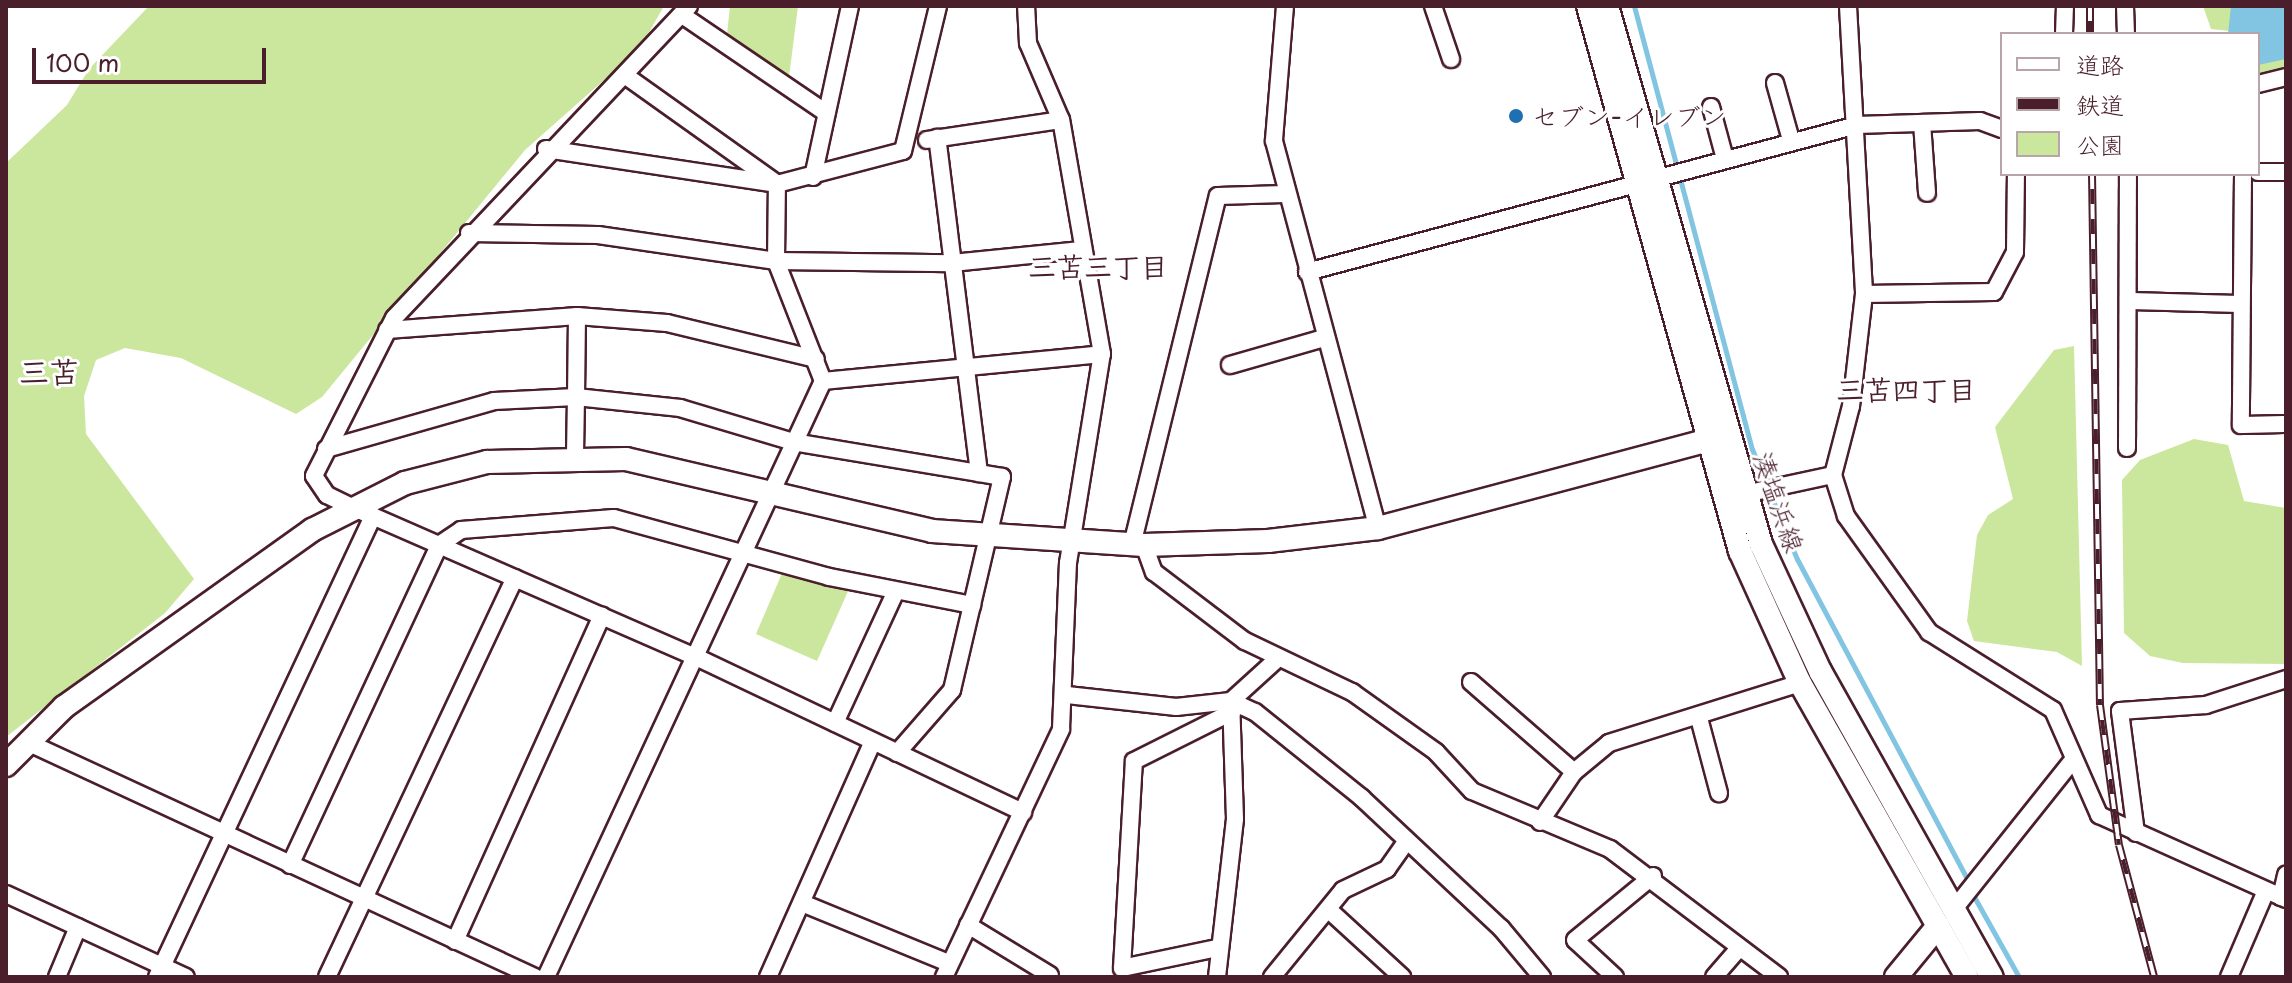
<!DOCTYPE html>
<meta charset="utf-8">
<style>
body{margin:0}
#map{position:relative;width:2292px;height:983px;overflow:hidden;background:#fff;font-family:"Playpen Sans","Klee One",sans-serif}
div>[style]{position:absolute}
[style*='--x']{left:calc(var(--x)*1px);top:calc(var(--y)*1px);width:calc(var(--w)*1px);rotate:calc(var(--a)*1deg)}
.green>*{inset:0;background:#cbe69d}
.water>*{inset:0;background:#82c5e2}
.stream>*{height:5px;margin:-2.5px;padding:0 2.5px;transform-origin:2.5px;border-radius:2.5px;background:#82c5e2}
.roads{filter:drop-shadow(2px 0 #4a1f2b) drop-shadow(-2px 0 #4a1f2b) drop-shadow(0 2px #4a1f2b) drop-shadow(0 -2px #4a1f2b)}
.street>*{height:16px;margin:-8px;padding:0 8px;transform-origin:8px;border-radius:8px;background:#fff}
.secondary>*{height:22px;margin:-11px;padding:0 11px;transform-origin:11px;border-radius:11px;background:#fff}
.rail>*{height:8px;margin-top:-4px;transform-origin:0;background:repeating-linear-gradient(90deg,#fff 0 15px,#4a1f2b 0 30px);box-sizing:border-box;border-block:2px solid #4a1f2b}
.dots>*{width:22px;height:22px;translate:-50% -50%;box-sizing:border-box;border:4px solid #fff;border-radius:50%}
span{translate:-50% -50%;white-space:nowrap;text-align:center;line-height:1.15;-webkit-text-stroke:6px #fff;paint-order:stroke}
.poi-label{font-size:26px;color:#4a1f2b}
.left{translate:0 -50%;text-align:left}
.street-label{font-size:26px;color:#4a1f2b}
.neighbourhood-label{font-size:28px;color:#4a1f2b;font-weight:700}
.quarter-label{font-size:30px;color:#4a1f2b;font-weight:700}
.frame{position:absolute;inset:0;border:8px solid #4a1f2b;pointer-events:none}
.legend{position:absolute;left:2000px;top:32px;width:260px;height:144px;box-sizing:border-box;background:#fff;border:2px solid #b7a5aa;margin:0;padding:10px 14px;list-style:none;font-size:24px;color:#4a1f2b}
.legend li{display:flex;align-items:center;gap:16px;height:40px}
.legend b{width:40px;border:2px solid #b7a5aa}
.scale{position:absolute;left:32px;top:48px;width:234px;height:36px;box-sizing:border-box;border:4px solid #4a1f2b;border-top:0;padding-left:10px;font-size:24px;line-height:28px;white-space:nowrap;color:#4a1f2b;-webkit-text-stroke:6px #fff;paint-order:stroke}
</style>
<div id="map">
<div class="green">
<div style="clip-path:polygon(149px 6px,664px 6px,640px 48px,525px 150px,322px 397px,296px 414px,181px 358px,125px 348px,96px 360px,84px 396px,86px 434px,194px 579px,165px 613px,6px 737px,6px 163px,67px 105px,89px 69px)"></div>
<div style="clip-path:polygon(730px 6px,798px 6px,789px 77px,727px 34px)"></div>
<div style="clip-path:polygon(2203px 6px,2286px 6px,2286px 71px,2258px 77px,2258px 34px,2211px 29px)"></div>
<div style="clip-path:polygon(2074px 346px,2082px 666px,2057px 652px,1974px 641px,1967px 621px,1977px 535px,1988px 515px,2013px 499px,1995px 427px,2054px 350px)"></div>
<div style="clip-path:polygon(2194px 439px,2228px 445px,2244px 501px,2286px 508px,2286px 664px,2183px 663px,2150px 656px,2124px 633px,2122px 480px,2140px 460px)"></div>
<div style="clip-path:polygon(783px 571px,849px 589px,817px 661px,756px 634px)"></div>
</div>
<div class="water">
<div style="clip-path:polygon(2231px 6px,2286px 6px,2286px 59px,2258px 65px,2258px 34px,2228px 34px)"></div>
</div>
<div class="stream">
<div style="--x:1634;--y:6;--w:458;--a:75.1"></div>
<div style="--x:1752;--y:449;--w:119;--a:67.8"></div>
<div style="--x:1797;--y:559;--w:367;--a:62"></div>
<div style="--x:1972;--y:893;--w:96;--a:60.8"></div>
</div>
<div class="roads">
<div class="street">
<div style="--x:689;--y:6;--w:429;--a:133.4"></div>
<div style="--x:394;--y:318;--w:177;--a:116.9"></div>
<div style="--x:314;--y:476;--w:23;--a:56"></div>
<div style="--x:327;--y:495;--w:28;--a:26"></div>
<div style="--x:352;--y:507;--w:378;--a:23.6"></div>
<div style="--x:698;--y:658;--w:360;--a:25.4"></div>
<div style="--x:1285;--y:6;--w:135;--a:94.7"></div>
<div style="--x:1274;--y:141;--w:401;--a:75"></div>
<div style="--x:1433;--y:6;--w:56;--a:71.2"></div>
<div style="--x:1848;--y:6;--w:288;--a:86.8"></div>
<div style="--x:1864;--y:294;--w:113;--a:96.6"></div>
<div style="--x:1851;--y:406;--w:71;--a:104.6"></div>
<div style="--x:1833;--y:475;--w:43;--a:72.4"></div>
<div style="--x:1846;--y:516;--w:143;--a:54.4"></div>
<div style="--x:1929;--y:632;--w:146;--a:32.2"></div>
<div style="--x:2053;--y:710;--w:115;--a:66.3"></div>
<div style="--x:2099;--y:815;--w:205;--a:24.2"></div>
<div style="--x:2125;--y:6;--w:28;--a:88"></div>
<div style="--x:685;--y:17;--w:171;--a:34.2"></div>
<div style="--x:2064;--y:34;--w:28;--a:-88"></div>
<div style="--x:626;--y:76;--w:184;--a:35.5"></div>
<div style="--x:1775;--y:83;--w:59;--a:74.3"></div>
<div style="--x:2258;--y:84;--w:29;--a:-14"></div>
<div style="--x:1711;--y:107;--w:54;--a:74.9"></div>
<div style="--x:1922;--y:123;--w:70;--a:85.9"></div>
<div style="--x:927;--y:140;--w:135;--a:-8.5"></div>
<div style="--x:546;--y:149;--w:234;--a:8.6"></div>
<div style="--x:777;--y:184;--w:130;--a:-14.7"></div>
<div style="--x:903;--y:151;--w:149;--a:-76.4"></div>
<div style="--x:2258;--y:172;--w:28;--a:0"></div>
<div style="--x:2243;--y:174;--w:251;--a:90.5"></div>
<div style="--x:2241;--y:425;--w:45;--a:-1.3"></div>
<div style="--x:813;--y:177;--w:175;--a:-77.8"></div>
<div style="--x:469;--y:233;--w:129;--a:0.9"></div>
<div style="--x:598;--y:235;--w:180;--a:8.3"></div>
<div style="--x:776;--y:261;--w:176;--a:0.7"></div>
<div style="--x:952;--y:263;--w:130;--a:-5.8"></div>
<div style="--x:1307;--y:272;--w:569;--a:-14.96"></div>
<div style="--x:1857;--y:125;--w:123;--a:-1.9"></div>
<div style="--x:1980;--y:121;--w:23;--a:20"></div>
<div style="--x:1864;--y:294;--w:130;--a:-0.9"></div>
<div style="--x:1994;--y:292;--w:45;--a:-62.3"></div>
<div style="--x:2015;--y:252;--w:78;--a:-89.3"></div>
<div style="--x:2130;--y:301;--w:110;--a:1.6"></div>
<div style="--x:577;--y:316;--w:81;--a:90.7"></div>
<div style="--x:576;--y:397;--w:105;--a:6"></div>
<div style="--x:680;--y:408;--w:118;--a:16.7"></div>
<div style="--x:793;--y:442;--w:189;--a:9.5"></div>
<div style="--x:387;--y:330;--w:191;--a:-4.2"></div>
<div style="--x:577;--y:316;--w:90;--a:4.4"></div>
<div style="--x:667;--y:323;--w:153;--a:13.6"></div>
<div style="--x:1230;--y:365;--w:98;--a:-16"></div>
<div style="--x:823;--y:381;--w:280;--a:-5.5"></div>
<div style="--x:2127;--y:448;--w:274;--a:-89.8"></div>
<div style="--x:326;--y:449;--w:175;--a:-15.9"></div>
<div style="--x:494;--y:401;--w:82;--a:-2.8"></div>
<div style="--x:576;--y:397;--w:58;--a:91"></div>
<div style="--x:1745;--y:494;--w:90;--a:-12.2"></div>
<div style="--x:1132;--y:545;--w:359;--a:-76.2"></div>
<div style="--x:1218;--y:196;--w:66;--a:-1.7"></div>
<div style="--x:1144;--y:545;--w:29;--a:70"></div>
<div style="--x:1154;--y:572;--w:114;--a:37.2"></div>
<div style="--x:1245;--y:641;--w:119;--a:25.5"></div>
<div style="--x:1352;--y:692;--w:103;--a:35.5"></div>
<div style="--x:1436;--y:752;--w:53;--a:47.3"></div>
<div style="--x:1472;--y:791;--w:150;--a:22.8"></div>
<div style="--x:1610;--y:849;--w:212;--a:37.1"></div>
<div style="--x:1471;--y:682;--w:137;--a:41.1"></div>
<div style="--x:1067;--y:695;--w:110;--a:6.3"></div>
<div style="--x:1176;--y:707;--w:55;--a:-6.2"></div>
<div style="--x:1231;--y:701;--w:26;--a:25"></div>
<div style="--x:1255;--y:712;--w:137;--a:38.8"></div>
<div style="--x:1362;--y:798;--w:190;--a:43.1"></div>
<div style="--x:1501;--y:928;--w:64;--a:50.1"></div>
<div style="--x:1699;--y:718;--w:78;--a:75.1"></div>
<div style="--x:835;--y:723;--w:145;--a:-65.2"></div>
<div style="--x:27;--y:742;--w:560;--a:24.83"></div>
<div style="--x:897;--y:753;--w:84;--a:-48.9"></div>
<div style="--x:952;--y:690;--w:219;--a:-76.8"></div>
<div style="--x:1002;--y:477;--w:23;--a:-170"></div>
<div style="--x:979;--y:473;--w:338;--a:-97.1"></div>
<div style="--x:1540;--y:822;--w:60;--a:-55.8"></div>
<div style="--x:1574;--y:772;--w:45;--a:-39.6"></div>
<div style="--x:1609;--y:743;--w:200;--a:-17.4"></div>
<div style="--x:2136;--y:833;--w:123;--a:-97.5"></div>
<div style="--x:2120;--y:711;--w:86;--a:-4"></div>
<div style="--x:2206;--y:705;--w:84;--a:-18"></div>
<div style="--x:290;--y:865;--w:353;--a:-65"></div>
<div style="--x:439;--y:545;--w:27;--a:-34"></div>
<div style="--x:461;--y:530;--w:153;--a:-4.5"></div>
<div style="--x:614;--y:518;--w:223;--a:15.3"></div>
<div style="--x:829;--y:577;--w:146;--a:11.1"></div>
<div style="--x:6;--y:894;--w:198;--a:24.8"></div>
<div style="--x:2281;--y:897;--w:23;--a:-77"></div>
<div style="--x:802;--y:903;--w:158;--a:22.3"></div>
<div style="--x:1954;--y:909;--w:189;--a:-51.4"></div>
<div style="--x:1330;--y:911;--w:98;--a:42.5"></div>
<div style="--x:968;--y:925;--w:96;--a:31.4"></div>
<div style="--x:455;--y:941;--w:357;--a:-65.7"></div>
<div style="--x:1217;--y:948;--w:97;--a:168.1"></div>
<div style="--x:1122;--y:968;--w:207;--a:-86.7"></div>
<div style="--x:1134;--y:761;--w:110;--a:-26.6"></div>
<div style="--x:57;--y:977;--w:54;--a:-67.2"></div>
<div style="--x:157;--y:977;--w:509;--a:-64.89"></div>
<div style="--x:327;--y:977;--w:441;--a:-64.8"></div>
<div style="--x:546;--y:977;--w:657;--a:-65.07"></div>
<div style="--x:823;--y:381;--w:129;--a:-111.4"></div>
<div style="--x:776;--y:261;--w:77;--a:-89.3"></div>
<div style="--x:768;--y:977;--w:258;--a:-66"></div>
<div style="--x:944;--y:977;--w:274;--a:-64.7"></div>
<div style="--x:1061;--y:729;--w:166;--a:-87.6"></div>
<div style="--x:1068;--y:563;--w:212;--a:-80.8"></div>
<div style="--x:1102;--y:354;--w:238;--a:-99.9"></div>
<div style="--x:1061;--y:120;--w:84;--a:-113.2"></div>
<div style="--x:1028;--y:43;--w:37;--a:-93"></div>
<div style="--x:1217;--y:977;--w:159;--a:-83.5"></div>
<div style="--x:1235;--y:819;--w:118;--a:-91.9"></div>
<div style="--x:1231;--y:701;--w:61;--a:-42.3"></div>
<div style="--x:1272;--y:977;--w:112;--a:-50.8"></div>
<div style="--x:1343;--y:890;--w:49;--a:-25.5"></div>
<div style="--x:1387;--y:869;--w:32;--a:-55"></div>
<div style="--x:1615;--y:977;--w:54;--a:-137.2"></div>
<div style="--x:1575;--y:940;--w:101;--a:-39.4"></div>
<div style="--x:1714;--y:977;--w:37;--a:-49"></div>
<div style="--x:2229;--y:977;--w:91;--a:-66.8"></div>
</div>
<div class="secondary">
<div style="--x:1588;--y:6;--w:566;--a:74.42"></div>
<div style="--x:1740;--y:551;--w:145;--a:65.6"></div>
<div style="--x:1800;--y:683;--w:338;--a:60.4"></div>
<div style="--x:1607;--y:6;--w:560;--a:74.03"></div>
<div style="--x:1761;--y:544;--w:140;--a:65.1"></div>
<div style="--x:1820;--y:671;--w:351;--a:60.7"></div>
<div style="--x:6;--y:765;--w:82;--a:-45"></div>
<div style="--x:64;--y:707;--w:305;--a:-35.5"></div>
<div style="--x:312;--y:530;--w:104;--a:-26.8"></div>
<div style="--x:405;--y:483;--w:85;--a:-14.4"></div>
<div style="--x:487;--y:462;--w:139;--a:-1.2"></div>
<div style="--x:626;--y:459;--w:314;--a:13.2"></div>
<div style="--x:932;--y:531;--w:212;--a:3.8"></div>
<div style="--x:1144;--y:545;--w:124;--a:-1.8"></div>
<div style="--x:1268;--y:541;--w:111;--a:-6.7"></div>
<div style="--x:1378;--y:528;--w:361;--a:-14.9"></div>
<div style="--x:1896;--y:977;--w:66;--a:-50.5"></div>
</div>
</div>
<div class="rail">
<div style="--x:2090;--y:6;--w:28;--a:90"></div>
<div style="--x:2092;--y:174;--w:531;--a:89.14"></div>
<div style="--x:2100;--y:705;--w:141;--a:82.3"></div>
<div style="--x:2119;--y:845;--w:137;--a:75.1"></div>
</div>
<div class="dots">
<div style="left:1516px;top:116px;background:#1f6fb2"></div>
</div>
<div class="poi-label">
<span class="left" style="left:1532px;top:116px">セブン-イレブン</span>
</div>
<div class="street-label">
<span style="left:1779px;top:502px;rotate:71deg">湊塩浜線</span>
</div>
<div class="neighbourhood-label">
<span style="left:1098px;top:266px">三苫三丁目</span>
<span style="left:1906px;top:389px">三苫四丁目</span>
</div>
<div class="quarter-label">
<span style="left:49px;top:371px">三苫</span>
</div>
<div class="frame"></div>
<ul class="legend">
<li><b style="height:10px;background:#fff"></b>道路</li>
<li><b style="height:10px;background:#4a1f2b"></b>鉄道</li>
<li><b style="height:22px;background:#cbe69d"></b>公園</li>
</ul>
<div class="scale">100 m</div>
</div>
